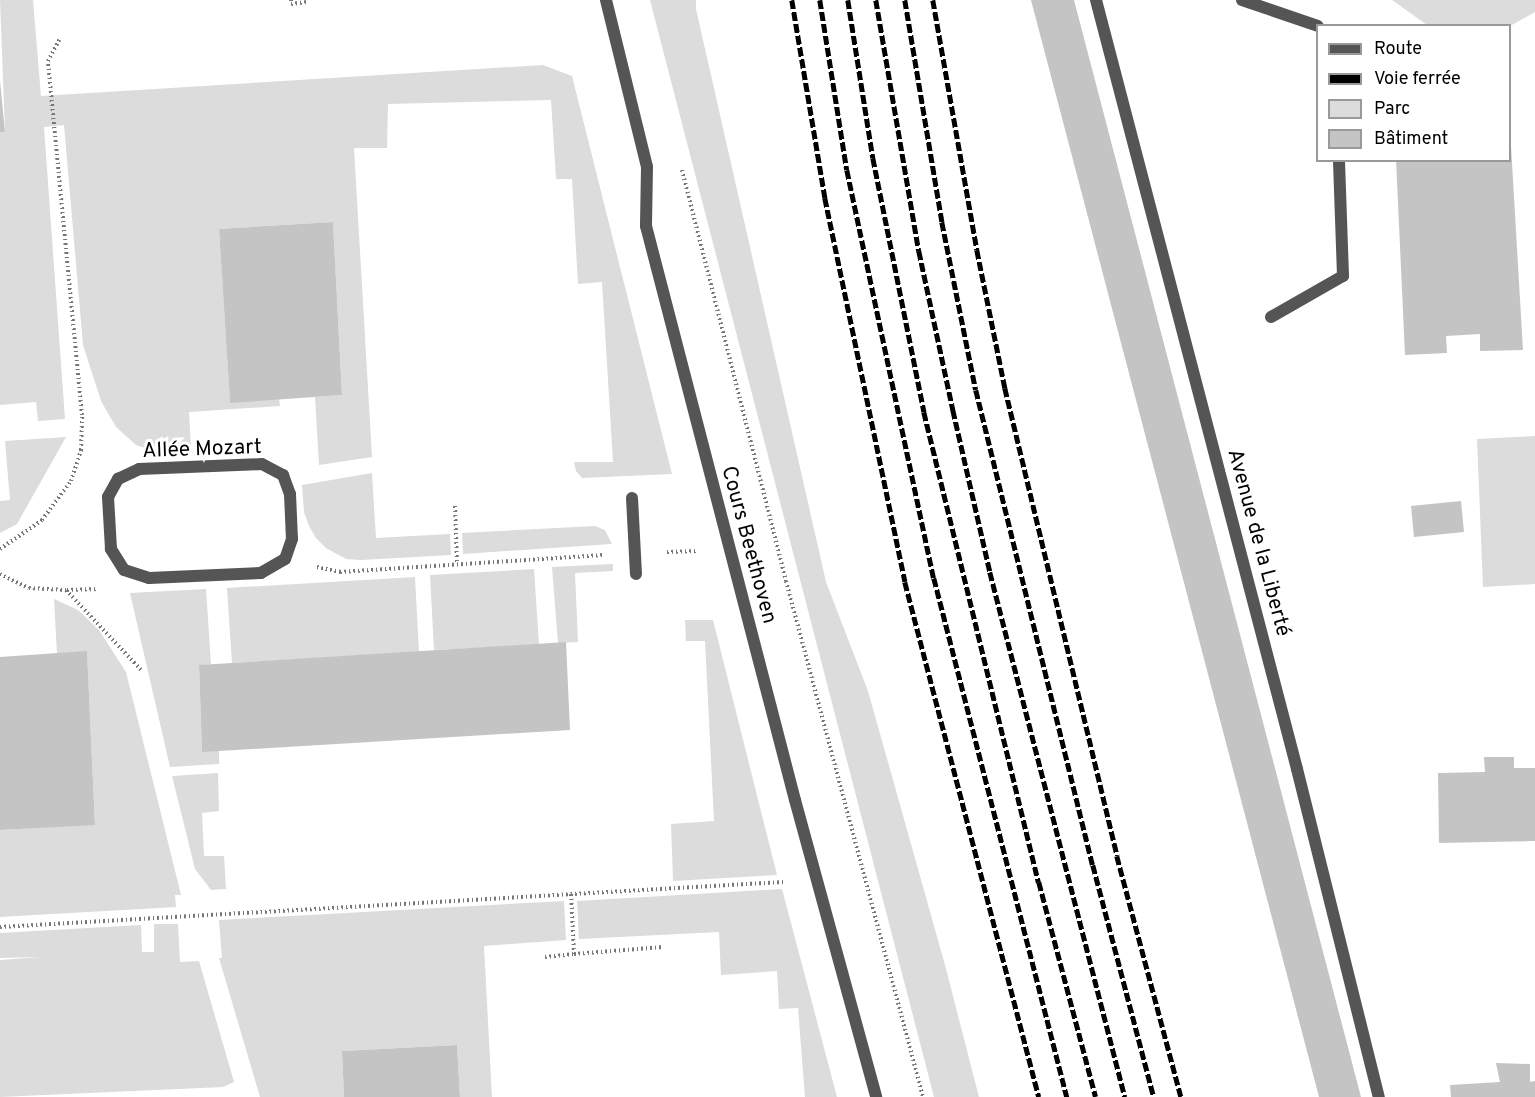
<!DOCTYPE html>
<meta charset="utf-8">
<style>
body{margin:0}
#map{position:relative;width:1535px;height:1097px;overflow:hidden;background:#fff;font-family:Overpass,sans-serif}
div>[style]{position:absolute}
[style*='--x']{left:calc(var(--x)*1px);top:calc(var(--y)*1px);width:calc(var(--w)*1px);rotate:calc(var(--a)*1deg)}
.green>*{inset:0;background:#dcdcdc}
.building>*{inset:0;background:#c4c4c4}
.path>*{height:4px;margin-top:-2px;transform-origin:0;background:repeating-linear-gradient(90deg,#777 0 1.5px,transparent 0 4.5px)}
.lane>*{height:12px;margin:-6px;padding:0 6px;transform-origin:6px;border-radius:6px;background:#555}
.street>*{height:12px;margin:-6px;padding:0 6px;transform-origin:6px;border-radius:6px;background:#555}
.rail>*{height:4.5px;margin-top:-2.25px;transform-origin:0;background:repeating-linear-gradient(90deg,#000 0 9px,transparent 0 12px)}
span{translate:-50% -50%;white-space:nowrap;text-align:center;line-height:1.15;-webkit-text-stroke:6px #fff;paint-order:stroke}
.street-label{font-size:21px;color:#000}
.legend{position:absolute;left:1316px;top:24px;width:195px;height:138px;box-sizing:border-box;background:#fff;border:2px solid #999;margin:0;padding:8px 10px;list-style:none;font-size:18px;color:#000}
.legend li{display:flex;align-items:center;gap:12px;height:30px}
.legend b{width:30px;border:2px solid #999}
</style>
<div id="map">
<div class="green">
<div style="clip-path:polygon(0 0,33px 0,41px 96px,543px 65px,572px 76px,672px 474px,582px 478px,576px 471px,574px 462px,613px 462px,602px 282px,578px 284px,572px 179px,556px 179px,551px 100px,388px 104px,387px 148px,354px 148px,372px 457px,319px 465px,315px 397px,342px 395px,333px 222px,219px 229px,230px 402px,279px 399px,280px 406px,189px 412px,191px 450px,161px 454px,136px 445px,116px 427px,101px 401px,83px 345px,64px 125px,44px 127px,65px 419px,38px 421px,36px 402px,0 405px,0 132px,5px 131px)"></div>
<div style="clip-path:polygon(650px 0,696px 0,696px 9px,826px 582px,868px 691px,945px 965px,979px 1097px,934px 1097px)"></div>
<div style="clip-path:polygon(1392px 0,1535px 0,1535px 12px,1510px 26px,1427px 25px)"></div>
<div style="clip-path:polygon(1535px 436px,1535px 584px,1483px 587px,1477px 439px)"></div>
<div style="clip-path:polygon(66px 437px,17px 524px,0 533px,0 501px,10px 500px,5px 441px)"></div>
<div style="clip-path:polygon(372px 473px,376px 538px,450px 534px,451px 555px,361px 560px,346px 559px,326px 548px,316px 538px,309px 526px,304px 512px,302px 485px)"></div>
<div style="clip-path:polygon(595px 526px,605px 530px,612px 544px,463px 554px,462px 533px)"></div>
<div style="clip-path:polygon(613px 564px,613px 571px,575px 573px,578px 642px,558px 643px,552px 567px)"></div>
<div style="clip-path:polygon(534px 569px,539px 645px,434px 650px,430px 575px)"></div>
<div style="clip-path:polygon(415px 577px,419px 652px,232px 663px,227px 588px)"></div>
<div style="clip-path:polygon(206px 589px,211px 664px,199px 666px,202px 751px,219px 750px,219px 764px,170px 767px,130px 593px)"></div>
<div style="clip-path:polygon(54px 599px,78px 610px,99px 630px,126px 672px,181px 895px,175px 895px,176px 907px,0 917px,0 830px,95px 824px,87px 652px,57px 654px)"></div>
<div style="clip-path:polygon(685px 620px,713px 620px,777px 875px,673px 881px,671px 824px,714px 821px,705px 641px,686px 641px)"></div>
<div style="clip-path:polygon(218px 773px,219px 811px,202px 813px,204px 856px,224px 856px,226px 889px,211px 890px,195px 869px,172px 776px)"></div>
<div style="clip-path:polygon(782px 889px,837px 1097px,805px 1097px,798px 1008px,779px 1009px,777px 971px,721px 975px,719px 932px,579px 939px,577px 901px)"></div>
<div style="clip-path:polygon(564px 901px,566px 940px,484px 946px,492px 1097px,460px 1097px,457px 1045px,342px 1051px,344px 1097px,260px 1097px,219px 958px,222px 958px,219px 920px)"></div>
<div style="clip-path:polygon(154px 924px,178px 924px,180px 962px,199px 961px,234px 1082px,223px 1087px,0 1097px,0 960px,41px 957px,0 958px,0 933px,141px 925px,142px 952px,154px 952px)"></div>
</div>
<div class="building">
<div style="clip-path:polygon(1031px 0,1074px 0,1361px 1097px,1319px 1097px)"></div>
<div style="clip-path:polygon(0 81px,5px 132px,0 132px)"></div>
<div style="clip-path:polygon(1510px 129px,1523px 350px,1480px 351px,1480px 334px,1446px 336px,1447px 353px,1405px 355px,1396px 160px,1510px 160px)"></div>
<div style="clip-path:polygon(333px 222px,342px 395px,230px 403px,219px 229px)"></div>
<div style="clip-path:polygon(1461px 501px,1464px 532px,1414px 537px,1411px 506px)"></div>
<div style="clip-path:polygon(566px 642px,570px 730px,202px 752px,199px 665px)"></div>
<div style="clip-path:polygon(87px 651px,95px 825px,0 830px,0 657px)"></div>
<div style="clip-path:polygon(1484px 757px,1514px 757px,1514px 768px,1535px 768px,1535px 841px,1439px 843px,1438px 773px,1485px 772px)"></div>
<div style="clip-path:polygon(457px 1045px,460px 1097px,344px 1097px,342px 1051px)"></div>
<div style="clip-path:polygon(1496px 1063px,1530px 1064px,1530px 1082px,1535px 1081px,1535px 1097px,1451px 1097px,1450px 1085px,1500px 1082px)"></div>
</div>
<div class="path">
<div style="--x:291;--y:0;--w:4;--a:90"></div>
<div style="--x:291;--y:4;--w:16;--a:-7"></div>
<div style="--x:682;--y:170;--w:424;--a:75.8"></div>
<div style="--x:786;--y:581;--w:534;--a:75.13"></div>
<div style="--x:455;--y:506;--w:58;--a:88"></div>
<div style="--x:0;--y:549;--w:51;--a:-34.6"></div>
<div style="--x:42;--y:520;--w:49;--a:-53.4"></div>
<div style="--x:71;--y:481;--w:33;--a:-72"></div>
<div style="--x:81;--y:450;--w:35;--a:-88"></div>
<div style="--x:82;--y:415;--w:356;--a:-95.5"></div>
<div style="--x:48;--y:61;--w:24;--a:-62"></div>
<div style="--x:667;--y:552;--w:31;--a:-2"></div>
<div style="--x:317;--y:567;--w:24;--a:12"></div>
<div style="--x:340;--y:572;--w:263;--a:-3.7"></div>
<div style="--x:0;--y:574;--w:32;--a:26"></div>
<div style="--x:29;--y:588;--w:37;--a:3"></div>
<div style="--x:66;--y:590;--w:112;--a:46.8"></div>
<div style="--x:67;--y:590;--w:31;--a:-2"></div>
<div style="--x:0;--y:927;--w:785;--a:-3.29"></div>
<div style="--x:574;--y:954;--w:89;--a:-4.5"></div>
<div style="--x:545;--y:957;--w:29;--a:-6"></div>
<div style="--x:574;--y:954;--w:61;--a:-92.8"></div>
</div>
<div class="lane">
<div style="--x:1242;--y:0;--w:80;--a:18.9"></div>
<div style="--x:1271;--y:317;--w:83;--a:-29.7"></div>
<div style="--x:1343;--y:276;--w:116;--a:-92"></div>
<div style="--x:262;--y:464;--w:24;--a:28"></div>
<div style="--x:283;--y:475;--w:20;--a:70"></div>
<div style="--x:290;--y:494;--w:45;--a:87.5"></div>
<div style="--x:292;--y:539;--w:21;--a:109"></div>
<div style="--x:285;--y:559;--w:28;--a:150"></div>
<div style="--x:261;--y:573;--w:112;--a:177.4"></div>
<div style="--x:149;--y:578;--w:26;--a:-162"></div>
<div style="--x:124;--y:570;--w:25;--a:-122"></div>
<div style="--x:111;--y:549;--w:52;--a:-93.3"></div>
<div style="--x:108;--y:497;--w:21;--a:-61"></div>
<div style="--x:118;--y:479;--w:23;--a:-25"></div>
<div style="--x:139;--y:469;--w:123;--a:-2.3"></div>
<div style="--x:632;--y:498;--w:76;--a:87"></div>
</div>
<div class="street">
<div style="--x:606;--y:0;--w:172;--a:76.2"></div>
<div style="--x:647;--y:167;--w:59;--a:91"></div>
<div style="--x:646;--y:226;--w:593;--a:75.45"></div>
<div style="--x:795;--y:800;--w:308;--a:74.7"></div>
<div style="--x:1096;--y:0;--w:795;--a:75.35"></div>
<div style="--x:1297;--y:769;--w:338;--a:76"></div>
</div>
<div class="rail">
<div style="--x:792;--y:0;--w:201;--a:80.5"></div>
<div style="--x:825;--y:198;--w:392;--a:78.2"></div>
<div style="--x:905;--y:582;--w:532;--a:75.42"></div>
<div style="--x:820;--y:0;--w:172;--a:81"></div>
<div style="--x:847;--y:170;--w:417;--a:78"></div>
<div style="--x:934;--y:578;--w:536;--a:75.63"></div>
<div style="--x:848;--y:0;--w:160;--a:81"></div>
<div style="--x:873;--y:158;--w:259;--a:78.6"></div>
<div style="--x:924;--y:412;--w:484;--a:76.3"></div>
<div style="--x:1039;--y:882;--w:222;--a:75.2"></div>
<div style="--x:876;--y:0;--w:255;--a:80.3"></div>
<div style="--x:919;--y:251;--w:163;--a:77.9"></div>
<div style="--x:953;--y:410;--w:166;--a:77.1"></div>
<div style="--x:990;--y:572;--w:542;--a:75.58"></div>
<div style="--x:905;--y:0;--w:225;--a:80.5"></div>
<div style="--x:942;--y:222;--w:171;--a:78.6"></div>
<div style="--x:976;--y:390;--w:489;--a:76.2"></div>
<div style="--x:1093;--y:865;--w:240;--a:75.3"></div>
<div style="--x:933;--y:0;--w:254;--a:80"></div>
<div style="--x:977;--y:250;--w:141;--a:78.5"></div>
<div style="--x:1005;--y:388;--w:481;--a:76.5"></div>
<div style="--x:1117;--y:856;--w:249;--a:75.1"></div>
</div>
<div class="street-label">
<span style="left:202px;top:450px;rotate:-2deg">Allée Mozart</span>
<span style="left:1258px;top:543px;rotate:75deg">Avenue de la Liberté</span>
<span style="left:748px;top:545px;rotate:75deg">Cours Beethoven</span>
</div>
<ul class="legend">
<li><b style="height:8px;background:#555"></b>Route</li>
<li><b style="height:8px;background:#000"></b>Voie ferrée</li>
<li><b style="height:16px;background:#dcdcdc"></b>Parc</li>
<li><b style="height:16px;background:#c4c4c4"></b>Bâtiment</li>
</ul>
</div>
